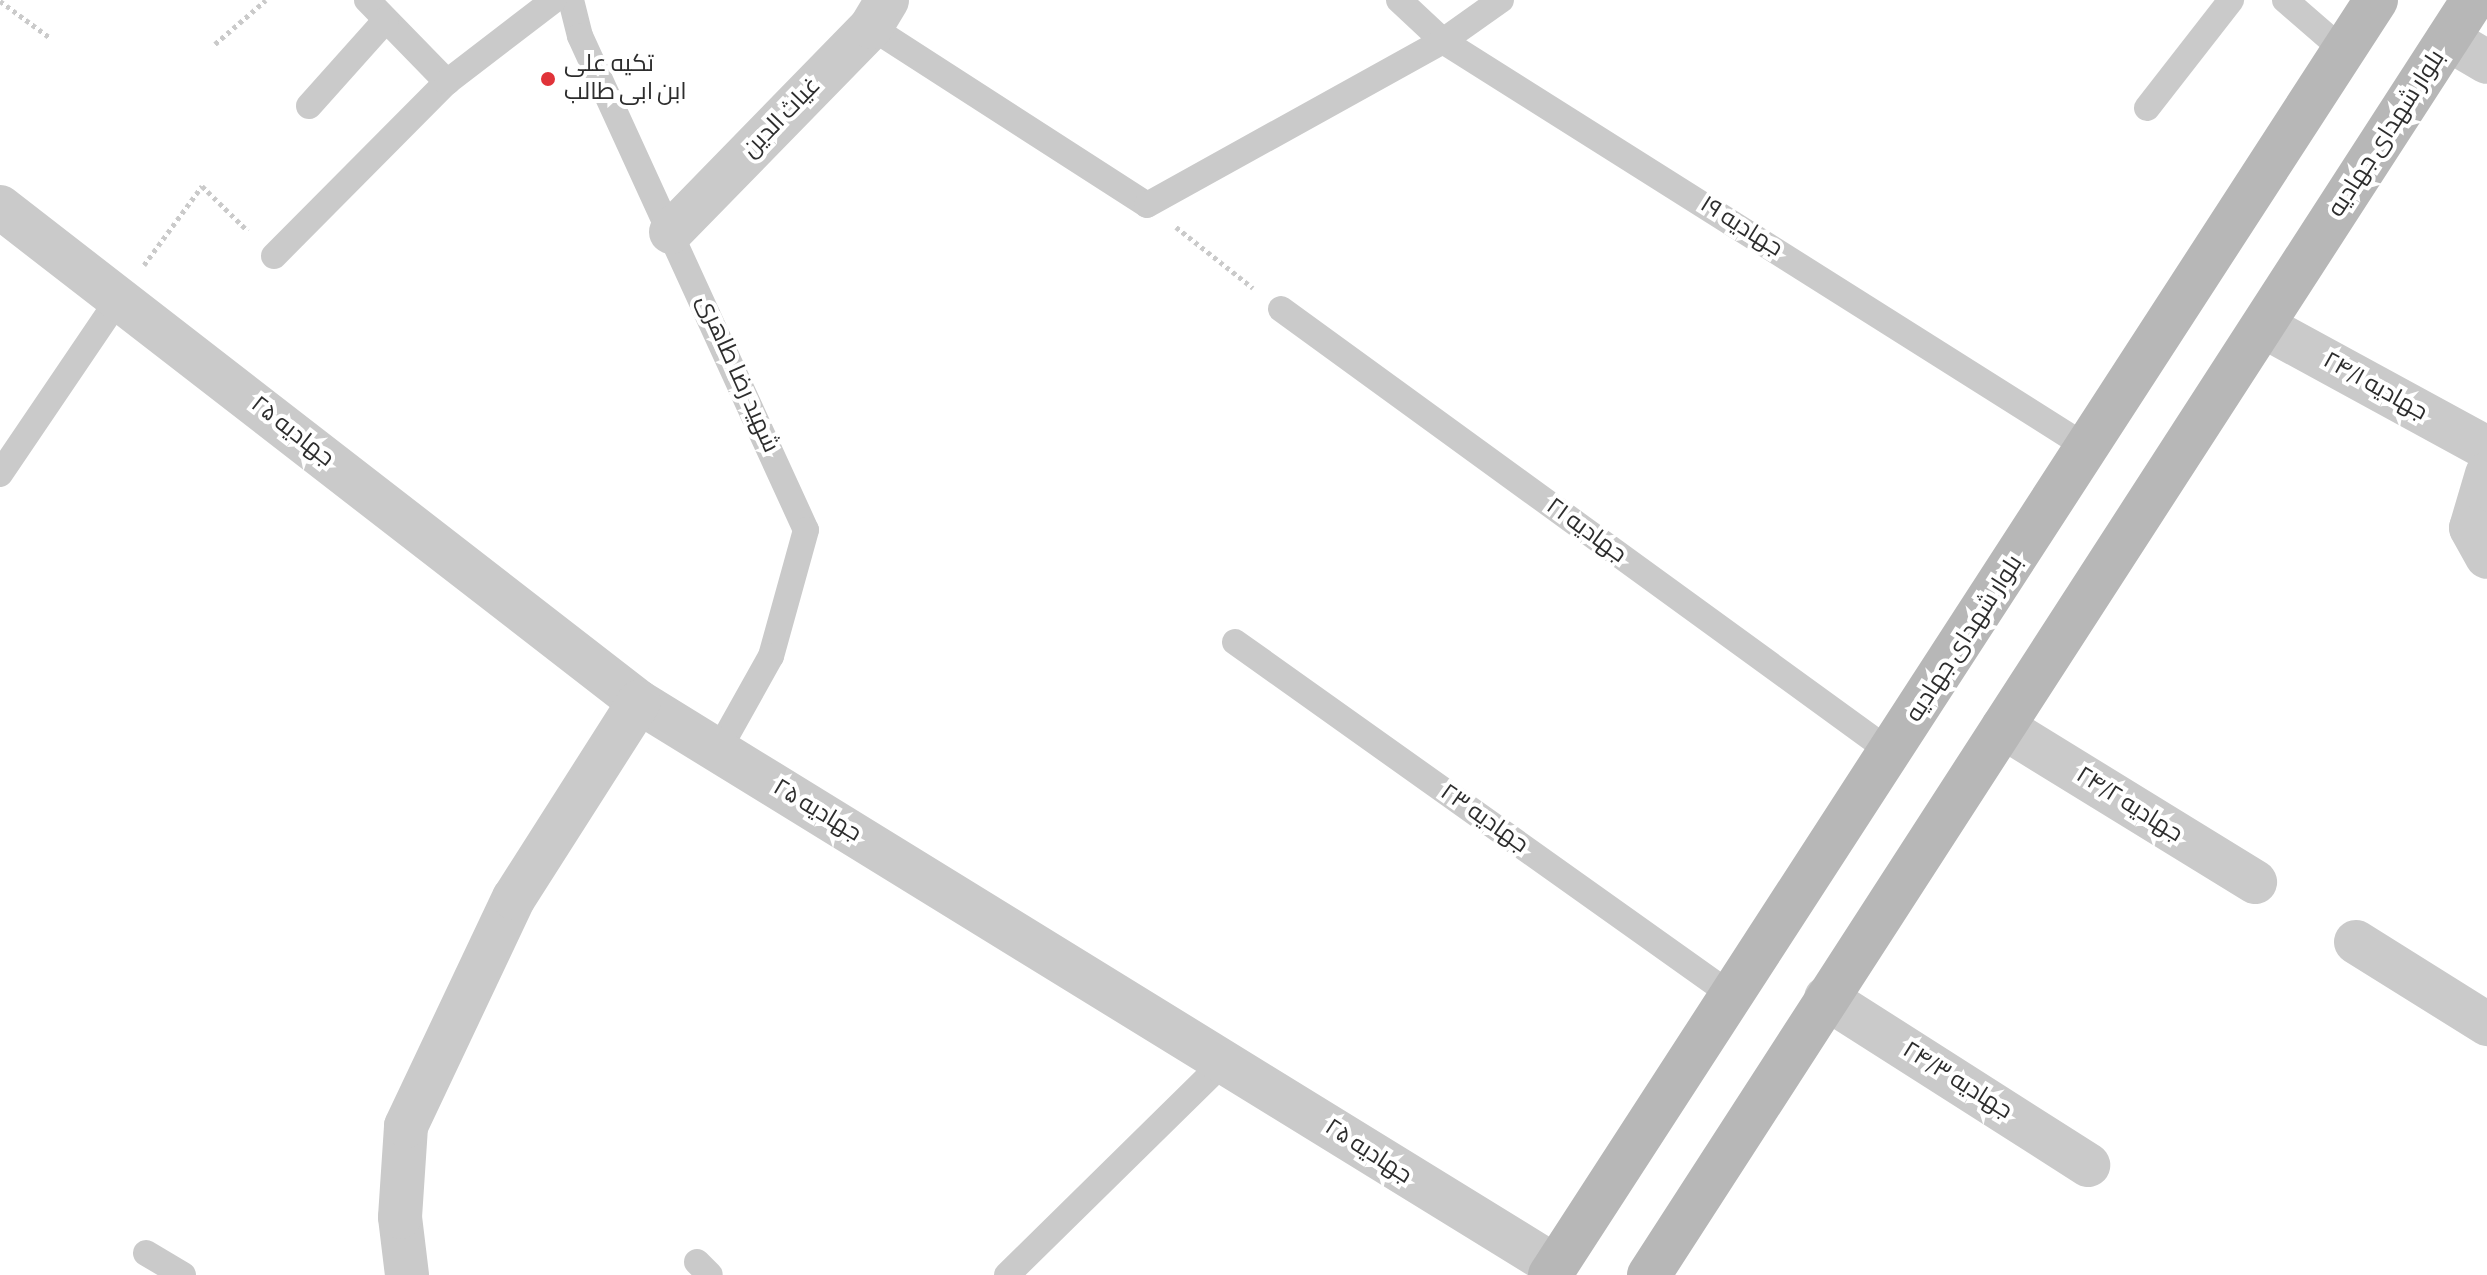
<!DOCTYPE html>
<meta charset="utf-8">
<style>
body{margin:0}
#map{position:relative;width:2487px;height:1275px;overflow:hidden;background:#fff;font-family:"Alegreya Sans",Cairo,sans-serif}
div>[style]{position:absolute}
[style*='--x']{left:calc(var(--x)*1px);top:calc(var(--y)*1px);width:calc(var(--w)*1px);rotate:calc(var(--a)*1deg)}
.path>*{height:5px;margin-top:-2.5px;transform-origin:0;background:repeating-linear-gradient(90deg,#cacaca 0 4px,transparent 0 8px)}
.service>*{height:26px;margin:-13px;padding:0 13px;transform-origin:13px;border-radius:13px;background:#cacaca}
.minor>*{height:44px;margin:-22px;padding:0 22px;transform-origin:22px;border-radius:22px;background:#cacaca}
.secondary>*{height:44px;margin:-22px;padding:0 22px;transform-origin:22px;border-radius:22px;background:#b7b7b7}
.dots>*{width:22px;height:22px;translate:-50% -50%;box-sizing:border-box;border:4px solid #fff;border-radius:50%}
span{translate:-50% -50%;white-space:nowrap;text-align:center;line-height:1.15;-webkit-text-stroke:8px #fff;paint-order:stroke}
.poi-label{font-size:24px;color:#2d2d2d}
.left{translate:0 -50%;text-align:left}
.street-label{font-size:24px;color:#2d2d2d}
</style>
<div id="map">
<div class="path">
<div style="--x:0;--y:1;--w:61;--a:36.3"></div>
<div style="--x:215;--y:44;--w:67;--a:-40.8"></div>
<div style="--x:1176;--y:227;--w:98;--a:38.4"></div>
<div style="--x:144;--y:265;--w:98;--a:-53.7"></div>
<div style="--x:202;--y:186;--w:64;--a:44.4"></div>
</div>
<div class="service">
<div style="--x:367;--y:0;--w:115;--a:45.7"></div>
<div style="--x:571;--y:0;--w:37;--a:76"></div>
<div style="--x:580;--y:36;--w:543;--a:65.42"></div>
<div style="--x:806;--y:530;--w:131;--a:105.5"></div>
<div style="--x:771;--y:656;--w:109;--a:119.2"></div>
<div style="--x:1399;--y:0;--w:60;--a:43"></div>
<div style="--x:1443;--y:41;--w:763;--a:32.25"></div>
<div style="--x:2285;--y:0;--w:79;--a:40.9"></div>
<div style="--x:871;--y:27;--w:328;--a:32.8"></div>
<div style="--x:1147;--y:205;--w:338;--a:-29"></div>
<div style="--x:1443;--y:41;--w:71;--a:-35.3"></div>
<div style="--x:309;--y:106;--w:115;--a:-48.2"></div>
<div style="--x:2147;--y:108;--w:137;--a:-52.1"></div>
<div style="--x:274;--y:256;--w:245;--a:-45.2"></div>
<div style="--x:447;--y:82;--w:135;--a:-37.5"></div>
<div style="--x:1281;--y:309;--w:755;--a:36.01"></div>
<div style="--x:0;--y:474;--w:212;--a:-55.9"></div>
<div style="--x:1235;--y:642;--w:612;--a:35.43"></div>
<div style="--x:146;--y:1253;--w:43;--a:30.7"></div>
<div style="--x:697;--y:1262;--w:18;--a:45"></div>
<div style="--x:1007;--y:1275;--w:308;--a:-44.5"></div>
</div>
<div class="minor">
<div style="--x:2448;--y:39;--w:45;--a:30.5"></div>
<div style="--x:0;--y:207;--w:808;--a:37.76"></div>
<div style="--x:639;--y:702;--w:1076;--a:31.62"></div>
<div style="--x:671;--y:232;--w:286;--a:-45.7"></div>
<div style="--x:871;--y:27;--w:31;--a:-59"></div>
<div style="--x:2263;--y:326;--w:255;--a:28.6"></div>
<div style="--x:2487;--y:474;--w:56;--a:106.5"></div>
<div style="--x:2471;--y:528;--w:33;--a:61"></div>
<div style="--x:2003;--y:727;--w:296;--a:31.6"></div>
<div style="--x:2356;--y:942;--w:155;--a:32"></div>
<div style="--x:1826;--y:998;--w:311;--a:32.5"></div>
<div style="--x:407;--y:1275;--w:58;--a:-96.9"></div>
<div style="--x:400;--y:1217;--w:91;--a:-86.2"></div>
<div style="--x:406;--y:1126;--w:252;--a:-64.7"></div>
<div style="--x:514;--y:898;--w:232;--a:-57.5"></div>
</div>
<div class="secondary">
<div style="--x:1550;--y:1275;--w:1519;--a:-57.06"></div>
<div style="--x:1649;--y:1275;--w:1518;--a:-57.13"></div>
</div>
<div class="dots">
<div style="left:548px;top:79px;background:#e03339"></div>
</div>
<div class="poi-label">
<span class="left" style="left:564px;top:79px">تکیه علی<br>ابن ابی طالب</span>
</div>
<div class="street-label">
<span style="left:782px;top:118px;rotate:-46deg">غیاث الدین</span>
<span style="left:2387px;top:134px;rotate:-57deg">بلوار شهدای جهادیه</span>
<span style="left:1741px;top:227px;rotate:32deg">جهادیه ۱۹</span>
<span style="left:737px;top:374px;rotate:66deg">شهید رضا طاهری</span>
<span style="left:2375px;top:387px;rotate:29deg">جهادیه ۲۴/۱</span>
<span style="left:292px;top:432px;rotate:38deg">جهادیه ۲۵</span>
<span style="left:1586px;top:531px;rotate:36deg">جهادیه ۲۱</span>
<span style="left:1965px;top:639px;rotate:-57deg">بلوار شهدای جهادیه</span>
<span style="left:2129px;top:805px;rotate:32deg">جهادیه ۲۴/۲</span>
<span style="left:817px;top:811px;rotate:31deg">جهادیه ۲۵</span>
<span style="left:1484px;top:819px;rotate:35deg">جهادیه ۲۳</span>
<span style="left:1957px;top:1081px;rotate:32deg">جهادیه ۲۴/۳</span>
<span style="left:1368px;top:1152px;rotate:33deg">جهادیه ۲۵</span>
</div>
</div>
